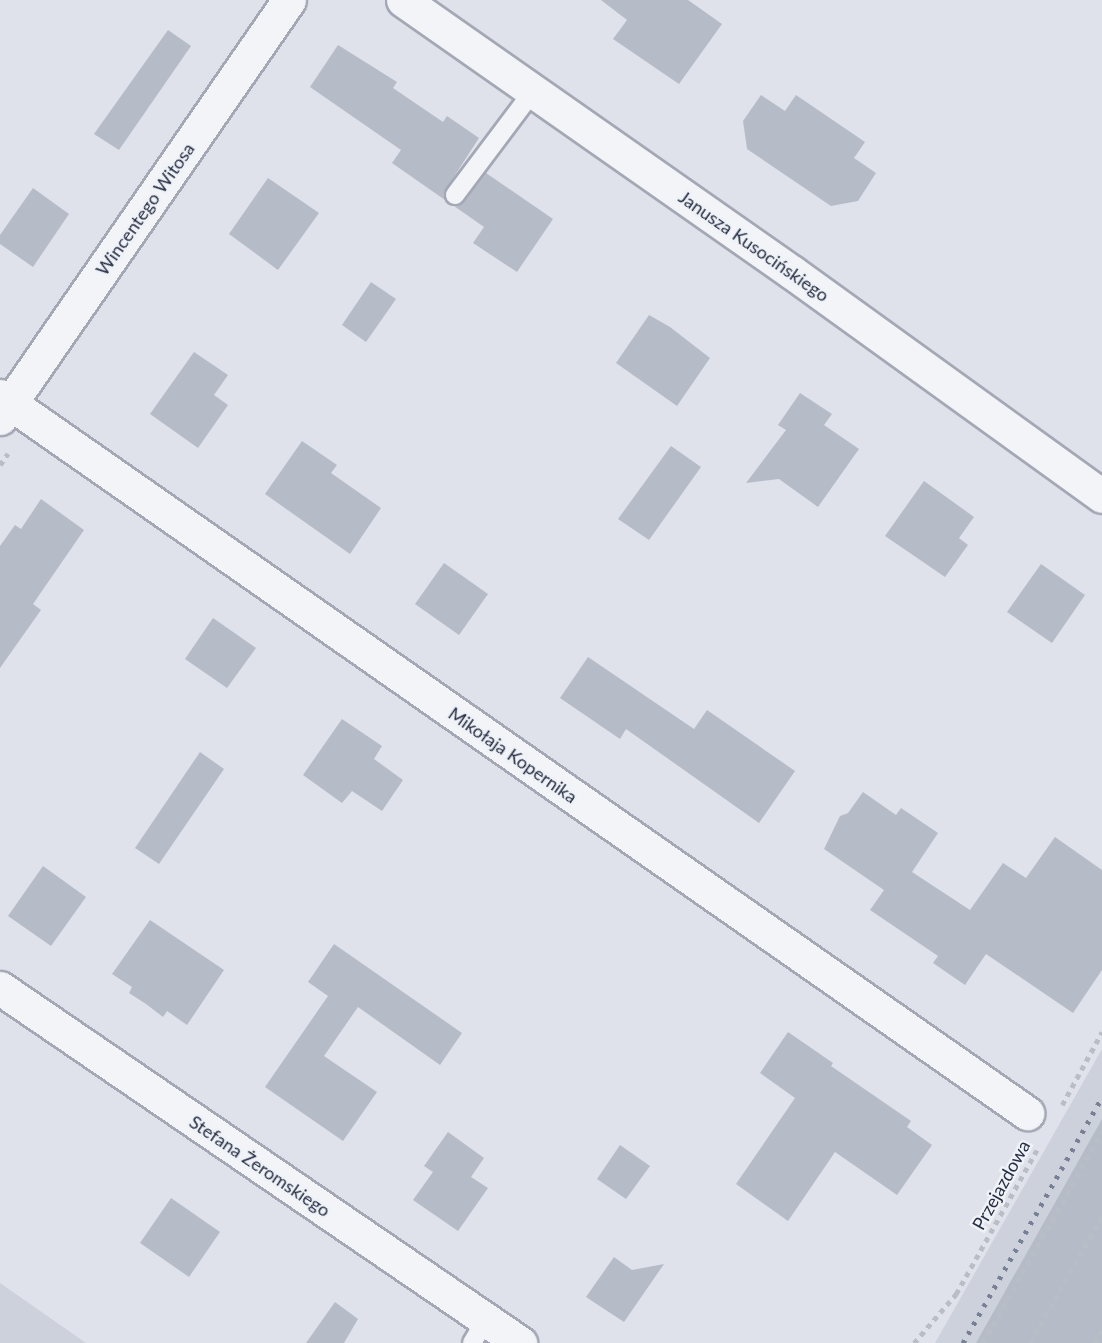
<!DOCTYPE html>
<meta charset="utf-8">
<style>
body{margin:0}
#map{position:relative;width:1102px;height:1343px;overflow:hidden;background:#dfe2ea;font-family:Lato,sans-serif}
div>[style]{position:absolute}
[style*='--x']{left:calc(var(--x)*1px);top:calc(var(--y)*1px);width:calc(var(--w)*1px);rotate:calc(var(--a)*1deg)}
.built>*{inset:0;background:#cdd1dc}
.building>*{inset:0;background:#b6bbc8}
.path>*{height:4.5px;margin-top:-2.25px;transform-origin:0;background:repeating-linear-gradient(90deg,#b9bdc5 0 5px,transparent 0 10px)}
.roads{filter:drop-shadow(2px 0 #a4a8b5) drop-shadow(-2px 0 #a4a8b5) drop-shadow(0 2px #a4a8b5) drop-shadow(0 -2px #a4a8b5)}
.service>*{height:18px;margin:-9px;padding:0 9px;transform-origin:9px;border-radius:9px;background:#f2f4f8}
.minor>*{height:33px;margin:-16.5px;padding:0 16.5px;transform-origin:16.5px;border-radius:16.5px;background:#f2f4f8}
.rail>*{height:5px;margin-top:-2.5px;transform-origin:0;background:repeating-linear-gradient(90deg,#778095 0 3.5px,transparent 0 10.5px)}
span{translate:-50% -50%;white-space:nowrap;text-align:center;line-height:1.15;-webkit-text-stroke:5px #eff2f7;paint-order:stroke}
.street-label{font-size:18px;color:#262e43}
</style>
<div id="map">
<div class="built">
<div style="clip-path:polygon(1102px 1049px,1102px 1343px,935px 1343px)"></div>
<div style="clip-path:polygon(0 1283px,86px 1343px,0 1343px)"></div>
</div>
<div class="building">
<div style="clip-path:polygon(601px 0,688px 0,722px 24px,679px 84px,613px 39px,627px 20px)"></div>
<div style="clip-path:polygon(168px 30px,191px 46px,119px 150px,94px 134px)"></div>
<div style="clip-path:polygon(338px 45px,397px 82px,393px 88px,443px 122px,447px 116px,479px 138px,446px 189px,445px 200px,392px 163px,401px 150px,310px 87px)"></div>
<div style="clip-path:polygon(761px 95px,785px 111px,796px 95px,865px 142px,854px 158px,876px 173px,858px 201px,831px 206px,747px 149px,743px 121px)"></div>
<div style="clip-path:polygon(486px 173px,553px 219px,517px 272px,473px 243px,484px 227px,454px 206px,464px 202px)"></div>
<div style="clip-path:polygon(268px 178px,319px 213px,278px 270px,229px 234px)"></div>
<div style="clip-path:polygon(33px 188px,69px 214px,33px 267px,0 244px,0 235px)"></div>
<div style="clip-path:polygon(371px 282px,396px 299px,366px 342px,342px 325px)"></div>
<div style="clip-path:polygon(649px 315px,670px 327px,710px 358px,677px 406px,616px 363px)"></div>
<div style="clip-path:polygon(194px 352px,228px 375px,214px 395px,228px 405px,198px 448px,150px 414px)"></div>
<div style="clip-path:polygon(800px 393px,832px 414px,824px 425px,859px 449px,818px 507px,779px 479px,746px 483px,786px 430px,778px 425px)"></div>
<div style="clip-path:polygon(302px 441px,337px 465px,331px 473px,381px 508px,350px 554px,265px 494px)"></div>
<div style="clip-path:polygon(671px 446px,701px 467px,649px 540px,618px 519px)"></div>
<div style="clip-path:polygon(924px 481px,974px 517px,959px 538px,968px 545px,945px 577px,885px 536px)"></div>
<div style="clip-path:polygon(41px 499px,84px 530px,33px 604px,41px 610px,0 668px,0 546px,15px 525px,21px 529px)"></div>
<div style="clip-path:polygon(444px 563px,488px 594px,459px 635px,415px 604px)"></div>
<div style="clip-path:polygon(1041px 564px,1085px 595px,1052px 643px,1007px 612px)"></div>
<div style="clip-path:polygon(213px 618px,256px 648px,227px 688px,185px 659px)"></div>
<div style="clip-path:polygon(588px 657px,694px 729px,707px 710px,795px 771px,759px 823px,626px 729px,620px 739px,560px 698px)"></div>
<div style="clip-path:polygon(342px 719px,382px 746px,374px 759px,403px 780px,382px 811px,352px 791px,342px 803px,303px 775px)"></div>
<div style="clip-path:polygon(200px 752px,224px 769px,159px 864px,135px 848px)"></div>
<div style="clip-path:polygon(863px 792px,896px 815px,901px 808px,938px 833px,912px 872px,970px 910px,1003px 863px,1026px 878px,1055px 837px,1102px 870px,1102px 970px,1073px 1013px,986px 954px,965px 985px,933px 963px,938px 956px,870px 910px,884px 890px,824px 849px,840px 816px,848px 813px)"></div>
<div style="clip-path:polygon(43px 866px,86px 897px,51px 946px,8px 916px)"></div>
<div style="clip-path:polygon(150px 920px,224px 970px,187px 1025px,167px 1011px,163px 1017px,146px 1004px,129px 993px,132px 987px,112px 974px)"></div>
<div style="clip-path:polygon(334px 944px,462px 1033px,440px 1065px,358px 1007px,324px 1056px,377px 1092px,343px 1141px,265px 1087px,328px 996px,308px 982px)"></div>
<div style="clip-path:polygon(788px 1032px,833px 1063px,831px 1066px,911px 1121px,907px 1127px,932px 1145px,897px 1195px,835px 1152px,788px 1221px,736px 1184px,795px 1098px,760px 1073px)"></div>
<div style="clip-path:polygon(1102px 1119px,1102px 1343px,976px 1343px)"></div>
<div style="clip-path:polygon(448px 1132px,484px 1158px,471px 1177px,488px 1188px,458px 1231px,413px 1200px,433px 1172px,424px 1166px)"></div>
<div style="clip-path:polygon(620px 1145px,650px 1166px,626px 1199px,597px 1179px)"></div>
<div style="clip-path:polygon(171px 1198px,220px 1232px,189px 1277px,140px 1243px)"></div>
<div style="clip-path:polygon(614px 1257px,632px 1270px,664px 1264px,624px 1322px,586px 1297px)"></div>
<div style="clip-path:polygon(335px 1302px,358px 1319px,344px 1343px,306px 1343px)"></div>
</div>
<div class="path">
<div style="--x:0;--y:465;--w:14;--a:-56"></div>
<div style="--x:1062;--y:1105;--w:83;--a:-61.3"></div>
<div style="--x:914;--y:1343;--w:65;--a:-49.4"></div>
<div style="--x:956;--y:1294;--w:170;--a:-60.7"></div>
<div style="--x:983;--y:1343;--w:242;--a:-60.6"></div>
<div style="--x:1030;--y:1343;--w:146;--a:-60.4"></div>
<div style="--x:1095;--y:1343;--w:14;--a:-60"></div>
</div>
<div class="roads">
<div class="service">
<div style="--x:455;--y:195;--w:130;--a:-53.1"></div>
<div style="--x:472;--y:1343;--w:27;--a:-59"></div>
</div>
<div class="minor">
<div style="--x:403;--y:0;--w:476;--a:35"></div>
<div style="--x:793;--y:273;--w:381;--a:35.8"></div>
<div style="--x:0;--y:396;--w:1253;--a:34.92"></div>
<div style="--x:0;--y:418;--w:508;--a:-55.34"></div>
<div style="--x:0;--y:988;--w:630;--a:34.32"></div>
</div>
</div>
<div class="rail">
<div style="--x:963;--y:1343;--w:283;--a:-60.5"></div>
</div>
<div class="street-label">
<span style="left:145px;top:209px;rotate:-55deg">Wincentego Witosa</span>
<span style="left:754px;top:246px;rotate:35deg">Janusza Kusocińskiego</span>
<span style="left:513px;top:755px;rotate:35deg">Mikołaja Kopernika</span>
<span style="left:260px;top:1166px;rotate:34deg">Stefana Żeromskiego</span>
<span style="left:1001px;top:1185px;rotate:-61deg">Przejazdowa</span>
</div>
</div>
